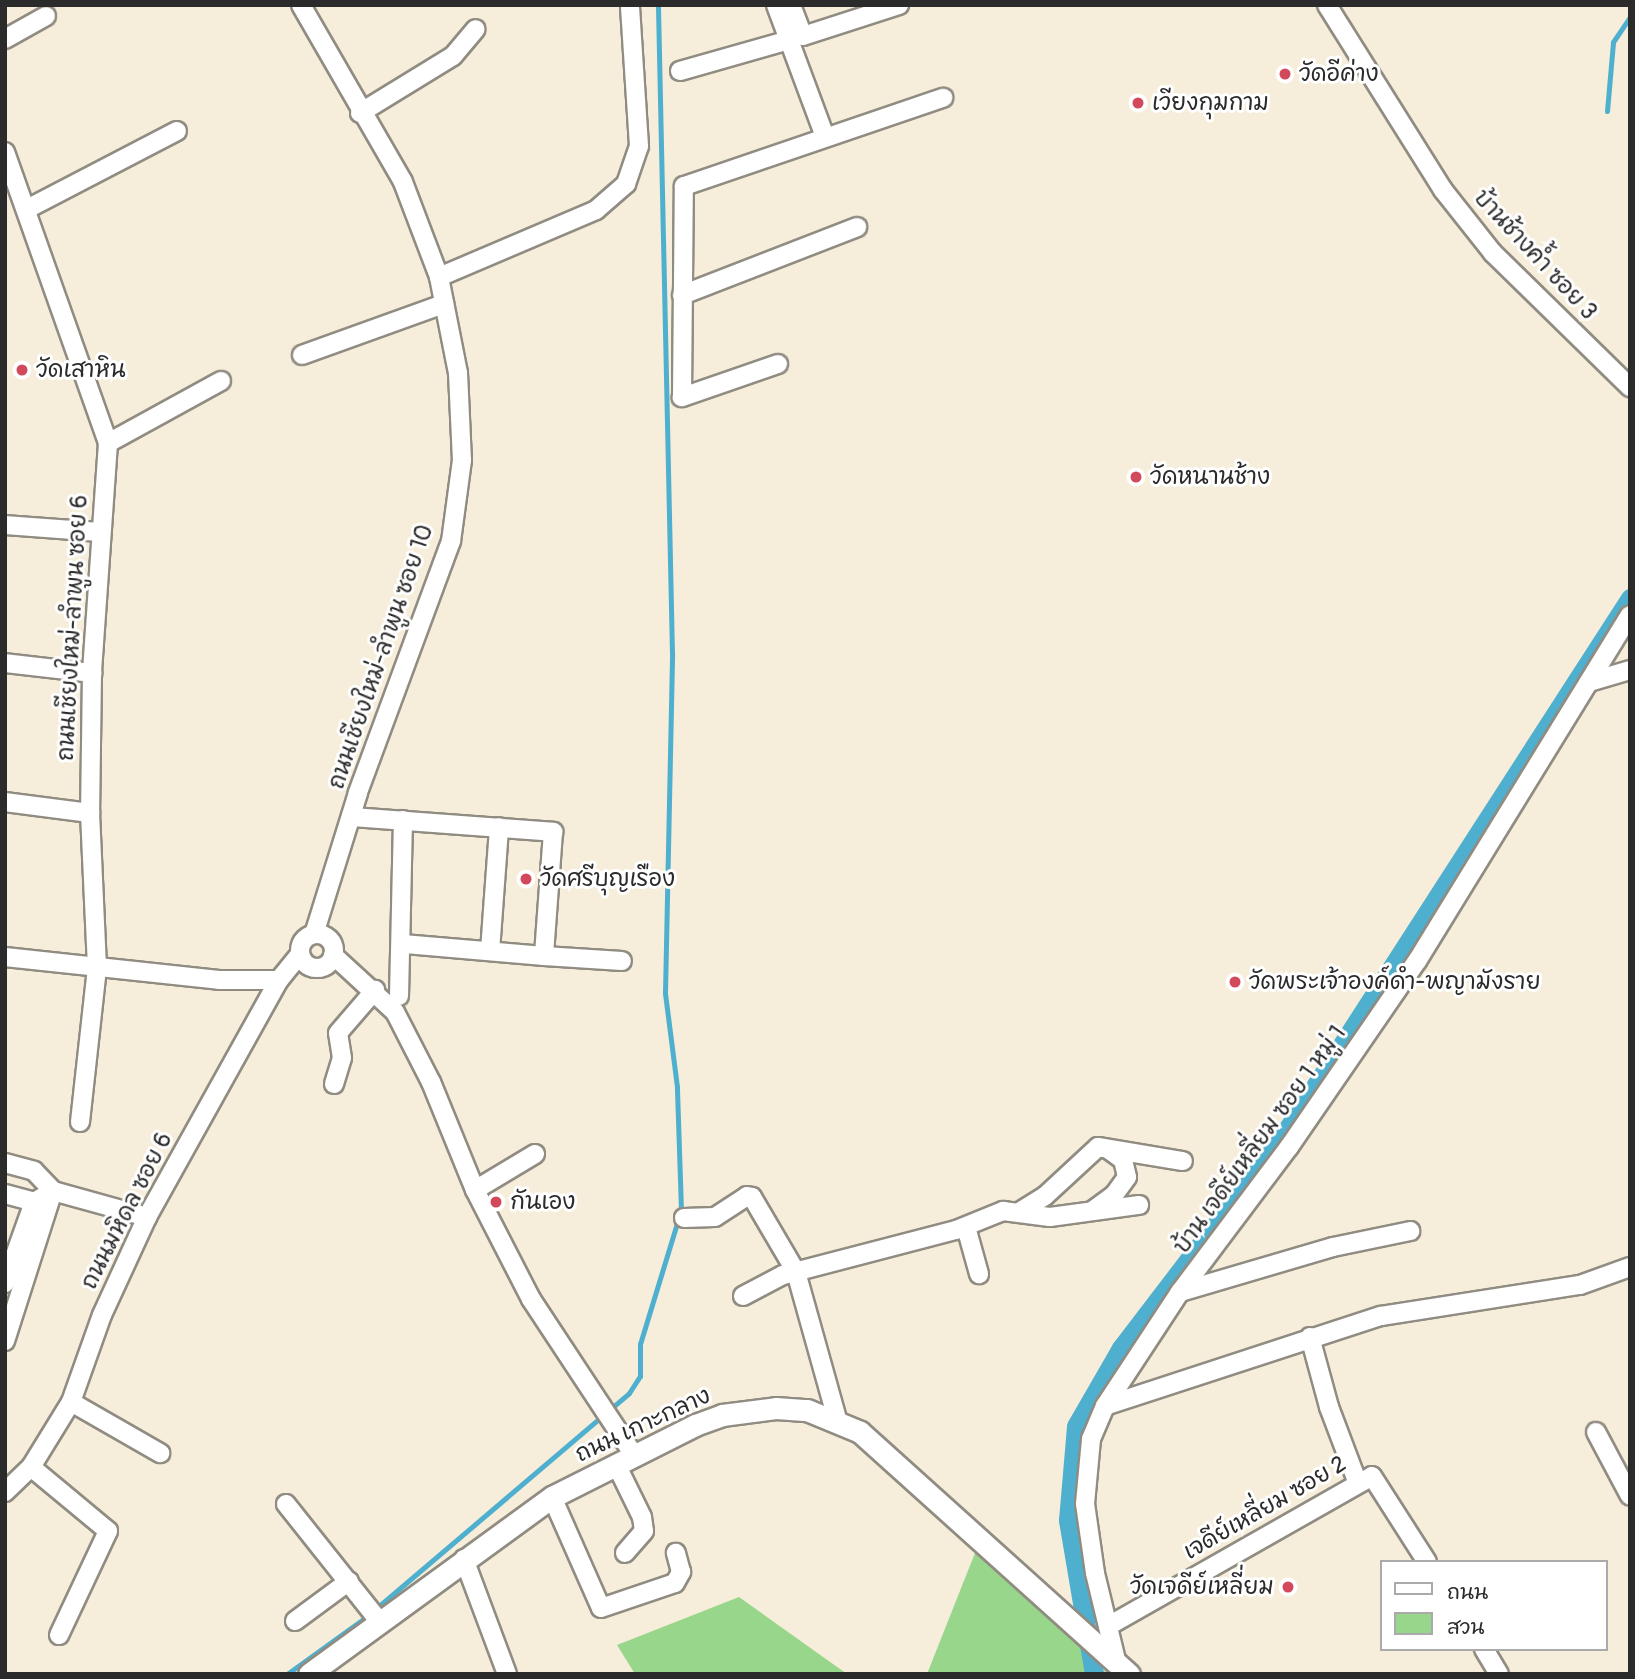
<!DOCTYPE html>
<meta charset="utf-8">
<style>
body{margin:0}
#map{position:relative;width:1635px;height:1679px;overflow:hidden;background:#f6edda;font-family:Pangolin,"Playpen Sans Thai",sans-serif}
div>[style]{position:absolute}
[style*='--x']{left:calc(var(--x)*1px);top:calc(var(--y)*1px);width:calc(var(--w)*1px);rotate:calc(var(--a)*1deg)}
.green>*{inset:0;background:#98d68b}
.stream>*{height:5px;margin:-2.5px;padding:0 2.5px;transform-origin:2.5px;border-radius:2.5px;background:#4fafce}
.canal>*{height:19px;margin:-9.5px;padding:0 9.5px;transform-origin:9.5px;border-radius:9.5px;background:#4fafce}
.roads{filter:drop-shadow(2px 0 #908c82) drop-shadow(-2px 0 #908c82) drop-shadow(0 2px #908c82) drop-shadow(0 -2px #908c82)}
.minor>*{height:18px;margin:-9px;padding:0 9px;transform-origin:9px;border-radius:9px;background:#fff}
.minor>.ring{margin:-9px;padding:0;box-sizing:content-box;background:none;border:18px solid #fff;border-radius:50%}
.tertiary>*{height:21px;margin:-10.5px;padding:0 10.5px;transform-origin:10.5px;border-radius:10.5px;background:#fff}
.dots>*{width:19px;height:19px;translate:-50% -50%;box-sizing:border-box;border:4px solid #fff;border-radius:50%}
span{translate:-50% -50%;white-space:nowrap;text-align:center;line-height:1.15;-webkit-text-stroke:6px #fff;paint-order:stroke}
.poi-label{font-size:23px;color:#2b2b2b}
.left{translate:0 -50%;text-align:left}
.right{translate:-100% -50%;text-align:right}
.street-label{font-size:23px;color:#2b2b2b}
.frame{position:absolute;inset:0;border:7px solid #2b2b2b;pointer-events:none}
.legend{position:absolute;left:1380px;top:1560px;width:228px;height:91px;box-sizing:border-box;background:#fff;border:2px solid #aaa;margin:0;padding:9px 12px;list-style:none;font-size:21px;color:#2b2b2b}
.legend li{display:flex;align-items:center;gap:14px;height:35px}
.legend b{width:35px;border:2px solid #aaa}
</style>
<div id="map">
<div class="green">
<div style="clip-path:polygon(977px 1548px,1108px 1674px,927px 1674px)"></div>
<div style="clip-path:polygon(739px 1597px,847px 1674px,635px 1674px,617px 1645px)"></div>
</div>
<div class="stream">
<div style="--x:1607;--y:111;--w:69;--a:-85"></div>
<div style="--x:1613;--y:42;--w:30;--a:-56"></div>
<div style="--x:287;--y:1674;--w:97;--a:-35.8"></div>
<div style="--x:366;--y:1617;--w:345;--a:-40.4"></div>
<div style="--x:629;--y:1393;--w:20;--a:-57"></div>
<div style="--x:640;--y:1376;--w:32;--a:-90"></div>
<div style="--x:640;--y:1344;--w:140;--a:-73"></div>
<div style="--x:681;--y:1210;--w:123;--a:-91.9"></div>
<div style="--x:677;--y:1087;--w:95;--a:-97.3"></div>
<div style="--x:665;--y:993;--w:339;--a:-88.8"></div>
<div style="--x:672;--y:654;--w:649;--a:-91.24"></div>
</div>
<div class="canal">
<div style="--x:1094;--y:1674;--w:156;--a:-99.6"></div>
<div style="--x:1068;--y:1520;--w:94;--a:-85.1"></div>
<div style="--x:1076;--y:1426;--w:90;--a:-60"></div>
<div style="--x:1121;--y:1348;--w:263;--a:-52.6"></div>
<div style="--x:1281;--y:1139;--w:644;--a:-57.17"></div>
</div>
<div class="roads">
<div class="minor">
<div style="--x:301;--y:5;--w:204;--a:60"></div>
<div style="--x:403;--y:182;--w:102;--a:69.2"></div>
<div style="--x:439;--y:277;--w:98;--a:78.8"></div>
<div style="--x:458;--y:373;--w:87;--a:87.4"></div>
<div style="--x:462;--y:460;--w:82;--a:97.7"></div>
<div style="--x:451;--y:541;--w:269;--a:110.3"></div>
<div style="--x:358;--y:793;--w:148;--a:107.3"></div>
<div style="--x:776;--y:5;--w:141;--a:69.6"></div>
<div style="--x:791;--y:5;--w:33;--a:69"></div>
<div style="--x:803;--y:36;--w:101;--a:-17.9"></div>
<div style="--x:1327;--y:5;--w:218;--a:57.9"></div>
<div style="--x:1443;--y:190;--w:80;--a:51.6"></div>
<div style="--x:1493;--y:253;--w:192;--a:44.4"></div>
<div style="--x:5;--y:39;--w:47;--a:-29.3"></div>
<div style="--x:680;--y:71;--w:113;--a:-15.9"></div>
<div style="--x:360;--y:113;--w:109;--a:-31.5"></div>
<div style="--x:453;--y:56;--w:35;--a:-50"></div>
<div style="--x:5;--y:152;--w:309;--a:70.5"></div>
<div style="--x:108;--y:443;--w:231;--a:94"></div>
<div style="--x:92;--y:673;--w:140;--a:90.8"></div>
<div style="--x:90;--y:813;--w:155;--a:87.4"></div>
<div style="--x:97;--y:968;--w:155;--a:96.3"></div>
<div style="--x:27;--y:209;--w:169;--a:-27.5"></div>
<div style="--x:439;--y:277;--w:171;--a:-23.1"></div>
<div style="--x:596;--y:210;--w:40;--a:-41"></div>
<div style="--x:626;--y:184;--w:40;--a:-71.1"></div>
<div style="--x:639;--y:146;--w:141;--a:-93.7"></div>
<div style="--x:682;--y:295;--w:188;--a:-21.2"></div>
<div style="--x:302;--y:355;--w:151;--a:-19.8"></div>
<div style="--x:778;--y:364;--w:102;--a:161"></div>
<div style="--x:682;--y:397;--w:211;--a:-89.5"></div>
<div style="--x:684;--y:186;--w:274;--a:-18.8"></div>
<div style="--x:108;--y:443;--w:129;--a:-28.8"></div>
<div style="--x:5;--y:525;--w:96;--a:4.2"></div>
<div style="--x:5;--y:663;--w:88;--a:6.6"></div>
<div style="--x:1589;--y:682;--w:43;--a:-16.3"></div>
<div style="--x:5;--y:802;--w:86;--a:7.4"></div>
<div style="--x:351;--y:817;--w:203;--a:4.2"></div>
<div style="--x:553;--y:832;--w:124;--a:94.2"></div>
<div style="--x:544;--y:956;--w:142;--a:-175.1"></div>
<div class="ring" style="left:300px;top:934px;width:16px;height:16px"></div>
<div style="--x:490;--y:951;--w:124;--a:-85.8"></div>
<div style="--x:333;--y:955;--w:84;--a:42.6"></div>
<div style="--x:395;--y:1012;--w:79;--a:62.8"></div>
<div style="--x:431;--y:1082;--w:117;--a:67.8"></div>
<div style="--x:475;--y:1190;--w:123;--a:62.8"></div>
<div style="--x:531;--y:1299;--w:187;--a:56.6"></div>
<div style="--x:544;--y:956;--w:78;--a:3.7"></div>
<div style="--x:5;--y:957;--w:215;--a:6.1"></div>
<div style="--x:219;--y:980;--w:60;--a:0"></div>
<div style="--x:399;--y:996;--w:176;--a:-88.7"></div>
<div style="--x:334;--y:1084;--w:27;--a:-73"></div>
<div style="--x:342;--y:1058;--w:25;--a:-99"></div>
<div style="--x:338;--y:1033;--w:57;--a:-49.3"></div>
<div style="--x:5;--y:1163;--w:30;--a:15"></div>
<div style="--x:34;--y:1171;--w:28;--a:46"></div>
<div style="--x:53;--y:1191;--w:98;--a:15.5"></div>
<div style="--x:475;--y:1190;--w:70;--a:-31"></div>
<div style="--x:5;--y:1194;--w:30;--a:15"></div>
<div style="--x:1021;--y:1211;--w:28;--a:-32"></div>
<div style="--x:1045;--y:1196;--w:72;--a:-42.8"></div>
<div style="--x:1098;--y:1147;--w:86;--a:9.4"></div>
<div style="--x:1092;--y:1211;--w:27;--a:-36"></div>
<div style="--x:1114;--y:1195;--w:22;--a:-54"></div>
<div style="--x:1127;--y:1177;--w:17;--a:-103"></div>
<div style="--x:1123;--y:1160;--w:17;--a:-144"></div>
<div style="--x:684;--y:1218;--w:31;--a:-2"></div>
<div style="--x:715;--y:1217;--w:38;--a:-33"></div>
<div style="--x:747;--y:1196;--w:5;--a:11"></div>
<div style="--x:752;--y:1197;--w:87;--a:59.6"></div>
<div style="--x:796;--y:1272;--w:153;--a:74.4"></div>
<div style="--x:966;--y:1227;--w:49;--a:74.5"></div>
<div style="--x:5;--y:1283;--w:86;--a:-70.3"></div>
<div style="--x:34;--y:1202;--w:22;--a:-30"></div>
<div style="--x:1180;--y:1292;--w:159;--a:-16.4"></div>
<div style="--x:1333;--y:1247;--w:79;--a:-11.7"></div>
<div style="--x:743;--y:1296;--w:45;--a:-27.7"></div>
<div style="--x:783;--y:1275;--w:179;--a:-14.6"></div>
<div style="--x:956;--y:1230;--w:51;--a:-22"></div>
<div style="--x:1003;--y:1211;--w:47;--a:7.3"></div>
<div style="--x:1050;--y:1217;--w:90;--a:-7.7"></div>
<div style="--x:1310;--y:1337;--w:73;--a:74.8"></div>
<div style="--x:1329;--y:1407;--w:79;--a:69.3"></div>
<div style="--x:5;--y:1341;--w:157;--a:-72.3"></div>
<div style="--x:71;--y:1402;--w:103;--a:29.8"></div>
<div style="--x:1105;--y:1406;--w:290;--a:-18.1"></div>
<div style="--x:1381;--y:1316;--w:201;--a:-8.9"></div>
<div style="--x:1580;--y:1285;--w:53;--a:-19.8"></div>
<div style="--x:1596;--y:1432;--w:72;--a:62"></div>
<div style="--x:616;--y:1464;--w:59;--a:63.9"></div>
<div style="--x:642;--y:1517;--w:14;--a:82"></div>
<div style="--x:644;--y:1531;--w:29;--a:131"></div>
<div style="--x:31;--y:1467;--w:100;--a:39.7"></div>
<div style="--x:108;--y:1531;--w:115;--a:115.2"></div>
<div style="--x:5;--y:1492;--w:36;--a:-44"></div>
<div style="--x:31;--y:1467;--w:76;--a:-58.4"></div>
<div style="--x:71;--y:1402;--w:92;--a:-70.4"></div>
<div style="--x:102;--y:1315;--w:108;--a:-65.3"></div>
<div style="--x:147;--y:1217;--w:271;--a:-60.9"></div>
<div style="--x:279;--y:980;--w:33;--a:-51"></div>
<div style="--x:552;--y:1497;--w:121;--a:66.2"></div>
<div style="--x:601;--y:1608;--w:78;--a:-18.7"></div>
<div style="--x:675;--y:1583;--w:13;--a:-61"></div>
<div style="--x:681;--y:1572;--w:20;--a:-105"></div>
<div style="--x:286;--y:1504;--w:149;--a:51.5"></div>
<div style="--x:464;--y:1559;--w:123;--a:69.5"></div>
<div style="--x:295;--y:1621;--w:67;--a:-36.5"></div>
<div style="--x:1110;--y:1625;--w:301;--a:-29.6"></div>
<div style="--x:1372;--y:1476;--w:102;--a:57.4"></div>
<div style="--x:1484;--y:1649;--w:29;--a:59"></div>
<div style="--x:1116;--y:1660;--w:89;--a:-103.6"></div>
<div style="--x:1095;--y:1573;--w:70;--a:-98.2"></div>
<div style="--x:1085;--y:1504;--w:65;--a:-84.7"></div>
<div style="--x:1091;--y:1439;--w:36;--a:-67"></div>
<div style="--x:1105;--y:1406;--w:136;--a:-56.7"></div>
<div style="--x:1180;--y:1292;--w:181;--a:-53.1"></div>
<div style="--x:1289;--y:1147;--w:226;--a:-55.5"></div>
<div style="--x:1417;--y:961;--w:406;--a:-58.4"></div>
</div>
<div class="tertiary">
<div style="--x:309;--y:1674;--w:301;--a:-36.1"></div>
<div style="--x:552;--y:1497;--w:160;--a:-26.7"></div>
<div style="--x:695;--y:1425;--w:29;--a:-20"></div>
<div style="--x:722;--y:1415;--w:54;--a:-7.4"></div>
<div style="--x:776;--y:1408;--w:31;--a:4"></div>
<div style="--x:807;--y:1410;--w:57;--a:22.5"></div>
<div style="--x:860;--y:1432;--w:362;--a:42"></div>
</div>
</div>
<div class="dots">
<div style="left:1285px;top:74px;background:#d1495b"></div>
<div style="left:1138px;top:103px;background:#d1495b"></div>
<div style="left:22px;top:370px;background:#d1495b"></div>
<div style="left:1136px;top:477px;background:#d1495b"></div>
<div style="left:526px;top:879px;background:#d1495b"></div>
<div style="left:1235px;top:982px;background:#d1495b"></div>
<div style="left:496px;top:1202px;background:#d1495b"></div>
<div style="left:1288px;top:1587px;background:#d1495b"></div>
</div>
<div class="poi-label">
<span class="left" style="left:1299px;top:74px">วัดอีค่าง</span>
<span class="left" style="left:1152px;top:103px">เวียงกุมกาม</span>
<span class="left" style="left:36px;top:370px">วัดเสาหิน</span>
<span class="left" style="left:1150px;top:477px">วัดหนานช้าง</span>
<span class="left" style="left:540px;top:879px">วัดศรีบุญเรือง</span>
<span class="left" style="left:1249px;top:982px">วัดพระเจ้าองค์ดำ-พญามังราย</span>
<span class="left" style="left:510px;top:1202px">กันเอง</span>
<span class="right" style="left:1274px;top:1587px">วัดเจดีย์เหลี่ยม</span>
</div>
<div class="street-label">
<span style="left:1535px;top:255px;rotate:47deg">บ้านช้างค้ำ ซอย 3</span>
<span style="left:73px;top:628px;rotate:-87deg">ถนนเชียงใหม่-ลำพูน ซอย 6</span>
<span style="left:381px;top:657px;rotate:-71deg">ถนนเชียงใหม่-ลำพูน ซอย 10</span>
<span style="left:1260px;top:1140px;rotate:-54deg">บ้าน เจดีย์เหลี่ยม ซอย 1 หมู่ 1</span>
<span style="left:127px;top:1211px;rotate:-63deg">ถนนมหิดล ซอย 6</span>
<span style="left:643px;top:1425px;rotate:-25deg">ถนน เกาะกลาง</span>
<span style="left:1265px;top:1508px;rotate:-30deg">เจดีย์เหลี่ยม ซอย 2</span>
</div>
<div class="frame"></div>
<ul class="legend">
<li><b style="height:9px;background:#fff"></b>ถนน</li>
<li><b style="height:19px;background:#98d68b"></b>สวน</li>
</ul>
</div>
